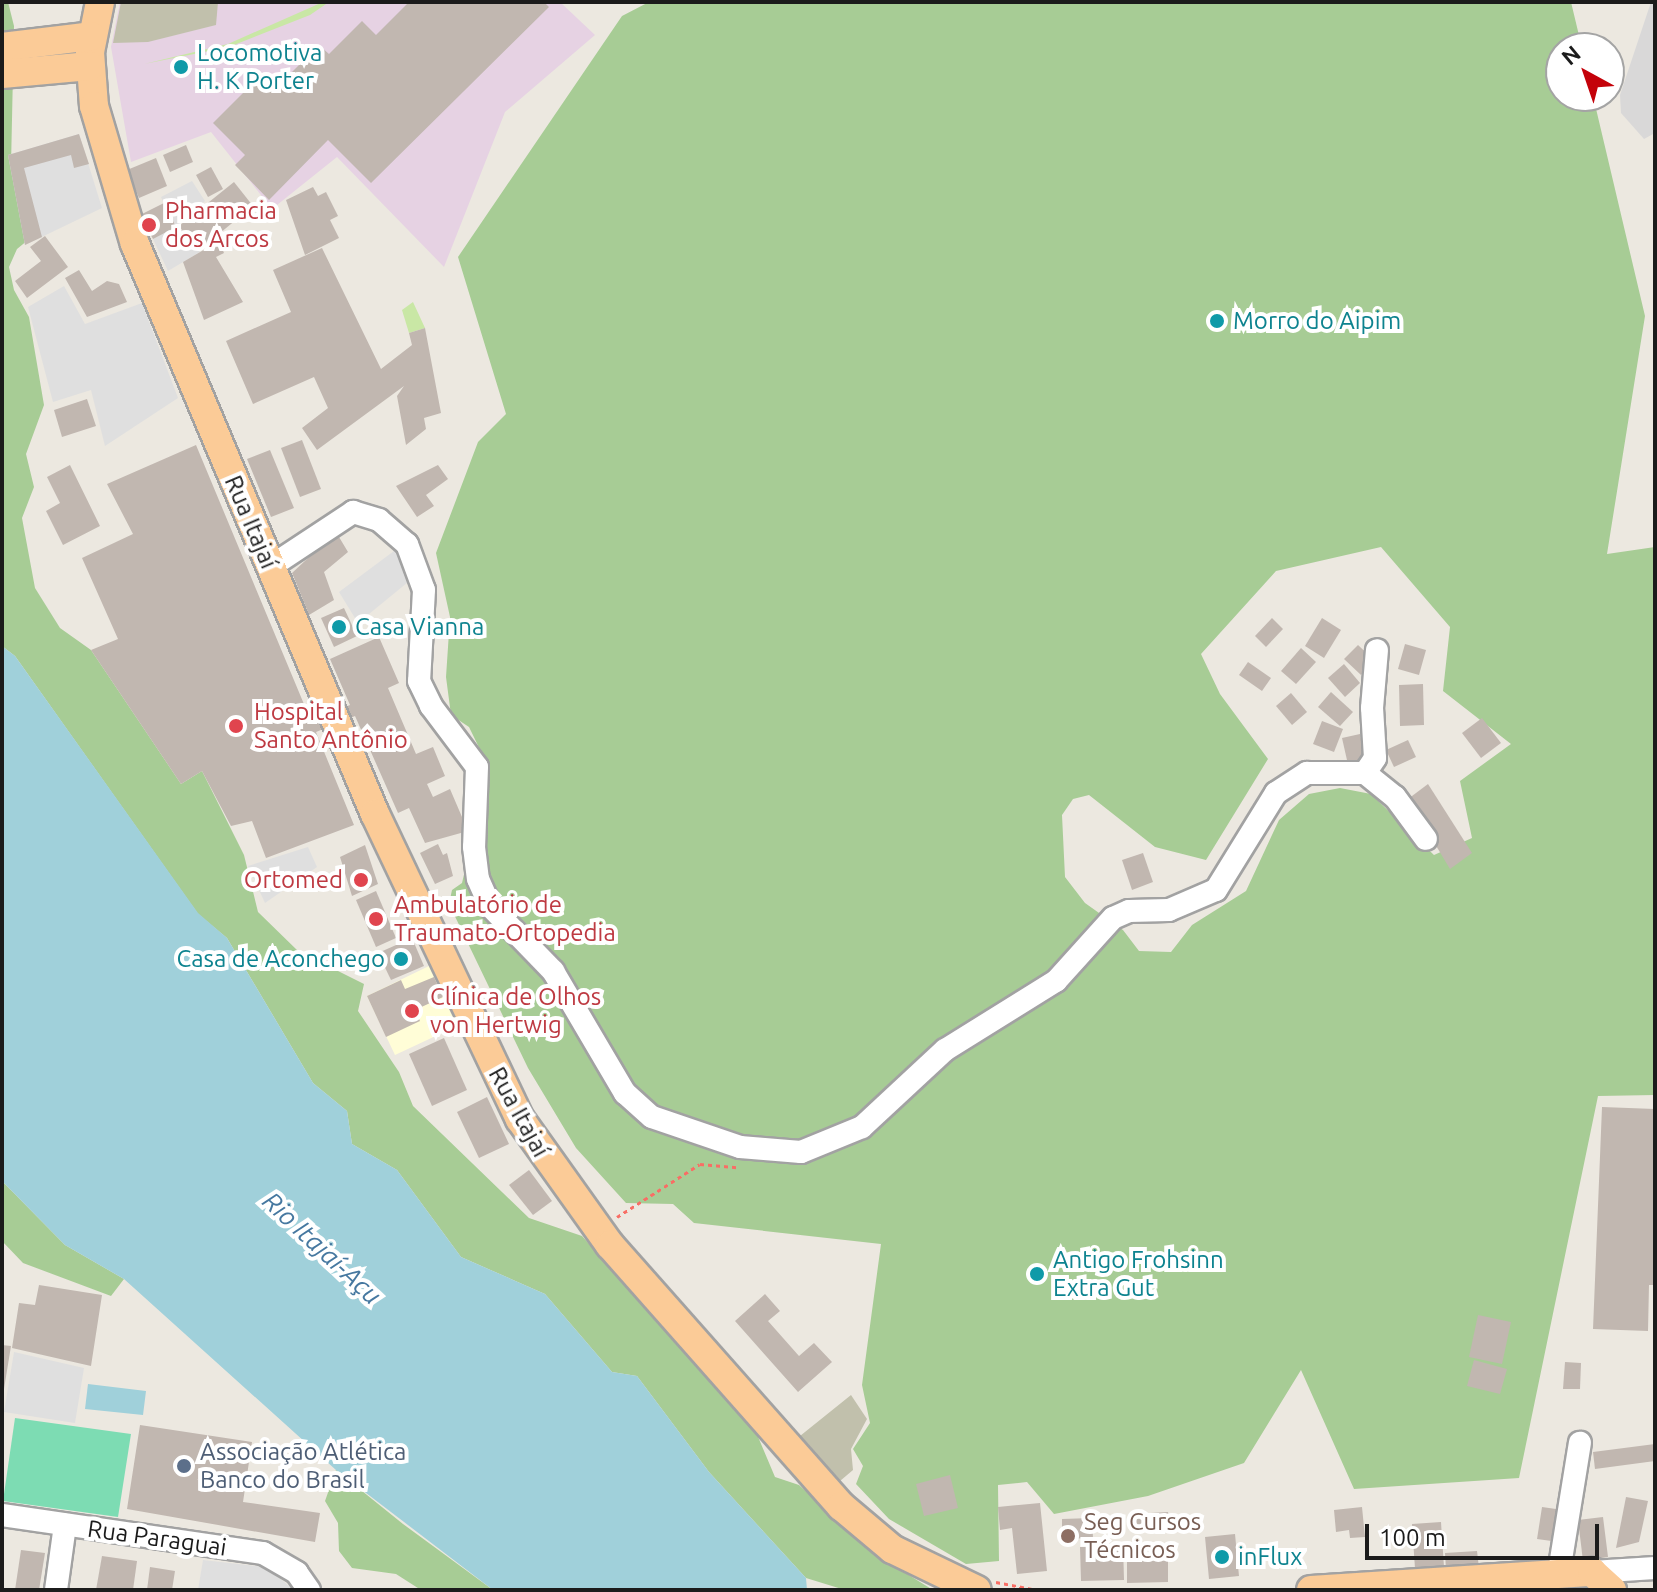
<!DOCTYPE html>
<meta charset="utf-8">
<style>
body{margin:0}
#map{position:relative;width:1657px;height:1592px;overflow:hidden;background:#ece8e0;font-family:Ubuntu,sans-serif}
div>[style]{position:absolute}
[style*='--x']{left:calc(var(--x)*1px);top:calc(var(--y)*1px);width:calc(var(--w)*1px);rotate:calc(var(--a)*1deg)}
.residential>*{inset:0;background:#d9d8d8}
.industrial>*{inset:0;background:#e6d2e3}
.education>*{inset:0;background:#fffdd7}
.construction>*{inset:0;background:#c1c0ac}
.grass>*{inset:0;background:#c9e7a5}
.forest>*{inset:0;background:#a7cc95}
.pitch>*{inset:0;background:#7ddcb3}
.parking>*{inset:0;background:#dfdfdf}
.water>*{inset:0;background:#a0d0da}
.building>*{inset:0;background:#c1b7b0}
.path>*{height:3px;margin-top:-1.5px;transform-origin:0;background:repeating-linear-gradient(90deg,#f86e65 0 4px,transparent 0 8px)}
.roads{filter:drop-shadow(2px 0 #a2a2a2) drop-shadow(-2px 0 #a2a2a2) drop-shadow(0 2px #a2a2a2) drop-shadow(0 -2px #a2a2a2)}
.minor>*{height:22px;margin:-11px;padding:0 11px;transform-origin:11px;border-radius:11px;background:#fff}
.major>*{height:28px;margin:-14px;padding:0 14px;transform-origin:14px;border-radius:14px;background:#fbcb97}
.dots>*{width:22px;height:22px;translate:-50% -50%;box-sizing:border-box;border:4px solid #fff;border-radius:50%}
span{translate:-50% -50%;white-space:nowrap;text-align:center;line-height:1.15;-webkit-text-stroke:8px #fff;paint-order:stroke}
.culture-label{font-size:24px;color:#0d838f}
.left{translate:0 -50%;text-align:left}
.right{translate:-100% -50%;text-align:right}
.health-label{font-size:24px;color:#be3a42}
.street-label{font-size:24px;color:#1b1b1b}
.service-label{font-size:24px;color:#4e5e75}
.education-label{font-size:24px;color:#785e54}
.water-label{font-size:26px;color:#4678a0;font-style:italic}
.frame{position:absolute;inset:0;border:4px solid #1b1b1b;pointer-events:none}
.north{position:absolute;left:1545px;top:32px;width:80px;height:80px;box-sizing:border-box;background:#fff;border:2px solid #a4a4a4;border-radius:50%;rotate:320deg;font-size:22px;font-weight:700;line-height:32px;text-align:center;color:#1b1b1b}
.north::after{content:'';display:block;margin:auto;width:28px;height:36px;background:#c4020a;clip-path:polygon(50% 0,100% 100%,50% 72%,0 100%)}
.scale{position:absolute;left:1365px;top:1524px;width:234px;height:36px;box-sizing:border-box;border:4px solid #1b1b1b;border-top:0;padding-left:10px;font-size:24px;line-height:28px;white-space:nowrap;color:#1b1b1b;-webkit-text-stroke:6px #fff;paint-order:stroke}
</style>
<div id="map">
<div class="residential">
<div style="clip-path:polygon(1651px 2px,1655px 2px,1655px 133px,1644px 139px,1621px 113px,1620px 95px)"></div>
</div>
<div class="industrial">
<div style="clip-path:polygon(120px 2px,560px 2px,595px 35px,505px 112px,444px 267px,337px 157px,272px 209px,211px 132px,131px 162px,111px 47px)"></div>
</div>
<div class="education">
<div style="clip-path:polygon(429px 966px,457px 1026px,395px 1055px,367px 996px)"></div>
</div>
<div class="construction">
<div style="clip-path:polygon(121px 2px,218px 2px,216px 25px,148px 42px,113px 43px)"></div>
<div style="clip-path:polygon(851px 1395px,867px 1419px,851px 1449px,853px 1470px,840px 1481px,800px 1436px)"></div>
</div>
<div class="grass">
<div style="clip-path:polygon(323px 2px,329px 2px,310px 15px,229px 47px,144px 64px,228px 44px)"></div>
<div style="clip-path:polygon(413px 302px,425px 328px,409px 333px,402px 310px)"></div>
</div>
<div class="forest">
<div style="clip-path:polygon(2px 2px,8px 2px,14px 26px,11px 166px,28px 240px,17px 249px,9px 267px,14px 290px,29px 317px,44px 405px,26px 454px,34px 487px,22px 518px,35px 588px,60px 628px,91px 650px,181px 784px,202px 771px,244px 855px,258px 912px,298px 951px,364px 984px,358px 1011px,399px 1072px,413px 1106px,529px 1218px,582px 1236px,756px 1432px,775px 1477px,799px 1485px,873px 1553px,933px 1590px,845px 1590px,806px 1578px,709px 1472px,637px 1376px,612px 1372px,545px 1294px,461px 1257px,397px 1170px,352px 1144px,347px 1111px,313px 1083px,227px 938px,198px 914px,15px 656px,2px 646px)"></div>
<div style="clip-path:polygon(evenodd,649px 2px,1571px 2px,1582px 48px,1561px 48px,1561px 96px,1593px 96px,1645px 316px,1607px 554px,1655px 547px,1655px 1095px,1598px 1096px,1519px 1478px,1354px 1489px,1301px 1370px,1244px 1463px,1148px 1496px,1054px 1514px,1027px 1482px,998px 1485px,999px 1561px,966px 1564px,889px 1519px,856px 1484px,863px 1466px,853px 1449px,870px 1423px,862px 1385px,881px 1244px,694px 1223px,673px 1204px,626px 1203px,576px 1148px,528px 1068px,449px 904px,452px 890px,462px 883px,489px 768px,469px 727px,451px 715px,446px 677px,450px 617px,436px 553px,478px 442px,506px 414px,458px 257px,622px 16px,649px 2px,1381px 547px,1450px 627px,1443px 691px,1511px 744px,1460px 781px,1472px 838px,1434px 855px,1371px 794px,1340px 788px,1309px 794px,1279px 820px,1246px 891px,1192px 925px,1171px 952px,1139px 951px,1123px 930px,1085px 903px,1065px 877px,1062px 815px,1073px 799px,1089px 795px,1155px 847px,1206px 860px,1268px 759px,1220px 694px,1201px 654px,1276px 571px,1381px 547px)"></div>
<div style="clip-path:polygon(2px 1181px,65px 1245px,124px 1279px,111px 1296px,23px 1263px,2px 1241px)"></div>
<div style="clip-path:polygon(336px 1470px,403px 1524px,493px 1590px,421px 1590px,396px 1574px,352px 1568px,339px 1551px,338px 1523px,325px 1501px)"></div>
</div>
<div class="pitch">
<div style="clip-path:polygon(15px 1418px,131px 1434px,118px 1517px,3px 1501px)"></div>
</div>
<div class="parking">
<div style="clip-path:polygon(79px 134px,102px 208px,25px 245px,8px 155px)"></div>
<div style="clip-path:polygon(192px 181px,205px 201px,178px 226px,200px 252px,168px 271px,153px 239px,176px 227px,161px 197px)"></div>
<div style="clip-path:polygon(64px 286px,85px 324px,142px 303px,178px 398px,105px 446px,91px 390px,53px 402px,28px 307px)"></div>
<div style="clip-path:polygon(398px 548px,413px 578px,358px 623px,339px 592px)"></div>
<div style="clip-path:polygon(308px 847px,317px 867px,265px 903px,248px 866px)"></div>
<div style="clip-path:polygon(14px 1352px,84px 1368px,75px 1423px,4px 1412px)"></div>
<div style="clip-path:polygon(203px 1560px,266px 1567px,294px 1590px,198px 1590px)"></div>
</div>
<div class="water">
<div style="clip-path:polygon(2px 646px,15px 656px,198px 913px,227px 938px,313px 1083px,347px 1111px,352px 1144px,397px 1170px,461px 1257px,545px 1294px,612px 1372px,637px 1376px,709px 1472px,806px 1578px,807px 1590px,493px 1590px,336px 1470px,124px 1279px,65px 1245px,2px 1181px)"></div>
<div style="clip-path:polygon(88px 1384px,146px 1391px,143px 1415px,85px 1409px)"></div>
</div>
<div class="building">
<div style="clip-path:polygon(409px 2px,544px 2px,549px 7px,371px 183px,328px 140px,269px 200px,235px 165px,245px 155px,213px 123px,262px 74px,276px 88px,319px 45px,329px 54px,362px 21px,376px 35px)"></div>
<div style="clip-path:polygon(79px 134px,89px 164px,74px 168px,71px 155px,24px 168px,42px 237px,25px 245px,8px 155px)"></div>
<div style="clip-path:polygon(186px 145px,193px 162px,170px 172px,163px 155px)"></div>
<div style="clip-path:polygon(156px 158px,167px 186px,139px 198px,127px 170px)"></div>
<div style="clip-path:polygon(211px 167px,223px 189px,208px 197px,196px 175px)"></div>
<div style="clip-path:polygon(234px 182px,253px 206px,198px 251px,179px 226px)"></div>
<div style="clip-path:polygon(313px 187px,318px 196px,326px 192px,338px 216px,330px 220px,339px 238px,305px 255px,286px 200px)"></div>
<div style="clip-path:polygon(164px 203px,176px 227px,153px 239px,140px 215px)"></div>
<div style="clip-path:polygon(45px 236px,68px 267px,27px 298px,15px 281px,41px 261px,30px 247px)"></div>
<div style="clip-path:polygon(219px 241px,224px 253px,216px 257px,243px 302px,204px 320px,183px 262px)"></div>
<div style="clip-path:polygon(322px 248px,381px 369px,412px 345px,409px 333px,425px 328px,441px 413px,424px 418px,426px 429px,406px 445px,397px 396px,404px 386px,317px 450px,302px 428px,328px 408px,314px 377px,253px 404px,226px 341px,291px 312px,273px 270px)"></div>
<div style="clip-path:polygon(79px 270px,92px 291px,107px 281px,119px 284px,127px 302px,87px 317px,65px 278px)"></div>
<div style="clip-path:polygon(87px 399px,96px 426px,62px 437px,54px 410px)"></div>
<div style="clip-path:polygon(302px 440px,321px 489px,300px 497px,281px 448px)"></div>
<div style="clip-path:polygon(196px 445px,311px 721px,350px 705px,330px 659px,379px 637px,399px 683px,388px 688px,416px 754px,433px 747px,445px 776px,427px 784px,433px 797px,450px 789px,468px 831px,425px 843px,409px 808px,398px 813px,355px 716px,316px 732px,354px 825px,266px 858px,252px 821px,231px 826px,202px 771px,181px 784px,91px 650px,118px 639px,82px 558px,133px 534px,107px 484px)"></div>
<div style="clip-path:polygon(270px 450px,294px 508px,271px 517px,247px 459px)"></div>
<div style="clip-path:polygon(70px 465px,100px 526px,63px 545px,46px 511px,60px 503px,47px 477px)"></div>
<div style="clip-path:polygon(438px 465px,448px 479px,426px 495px,434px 506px,417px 517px,396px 486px)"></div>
<div style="clip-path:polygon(336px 532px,348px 552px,324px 572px,334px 600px,309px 615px,292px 573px)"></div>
<div style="clip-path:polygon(344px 608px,357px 636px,334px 647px,321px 618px)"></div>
<div style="clip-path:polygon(1272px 618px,1283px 629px,1266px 647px,1255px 636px)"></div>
<div style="clip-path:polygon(1322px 618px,1341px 630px,1324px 658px,1305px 646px)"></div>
<div style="clip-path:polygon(1405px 644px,1426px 650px,1419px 675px,1398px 669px)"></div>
<div style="clip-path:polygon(1358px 645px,1375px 661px,1361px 675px,1344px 659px)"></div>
<div style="clip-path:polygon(1301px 648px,1316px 662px,1296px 684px,1281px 671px)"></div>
<div style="clip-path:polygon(1248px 662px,1271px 678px,1262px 691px,1239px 675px)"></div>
<div style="clip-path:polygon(1344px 664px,1360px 683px,1345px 697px,1328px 678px)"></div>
<div style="clip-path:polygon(1423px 684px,1424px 725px,1400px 726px,1399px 685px)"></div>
<div style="clip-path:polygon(1331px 692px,1353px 712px,1340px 726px,1318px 707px)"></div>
<div style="clip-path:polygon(1291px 693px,1307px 712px,1292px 725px,1276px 706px)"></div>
<div style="clip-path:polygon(1482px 718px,1501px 743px,1481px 758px,1462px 733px)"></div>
<div style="clip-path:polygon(1322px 721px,1343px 729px,1334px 752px,1313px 744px)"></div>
<div style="clip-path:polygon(1360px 734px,1366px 765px,1349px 769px,1342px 738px)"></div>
<div style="clip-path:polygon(1408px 740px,1416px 757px,1394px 767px,1386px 750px)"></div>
<div style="clip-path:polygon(1428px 784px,1472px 853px,1450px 869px,1408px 799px)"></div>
<div style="clip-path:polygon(438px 844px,443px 855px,447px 853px,453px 876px,435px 884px,420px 853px)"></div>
<div style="clip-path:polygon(365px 845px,378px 884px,352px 896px,340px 857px)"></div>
<div style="clip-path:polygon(1143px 853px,1153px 882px,1132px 890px,1122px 860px)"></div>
<div style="clip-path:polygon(376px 891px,396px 938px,376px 947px,356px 900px)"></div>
<div style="clip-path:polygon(412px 938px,424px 966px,391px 980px,378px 953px)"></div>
<div style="clip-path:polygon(434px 977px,443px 997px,415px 1010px,420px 1021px,386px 1037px,367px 996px,401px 980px,405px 989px)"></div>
<div style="clip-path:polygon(444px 1038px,467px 1090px,432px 1106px,409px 1054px)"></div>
<div style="clip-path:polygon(487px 1097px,509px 1144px,479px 1158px,457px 1112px)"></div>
<div style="clip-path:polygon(1602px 1107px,1655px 1109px,1655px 1285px,1649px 1285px,1648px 1331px,1593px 1329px)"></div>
<div style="clip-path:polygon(529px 1170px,552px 1201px,533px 1215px,509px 1185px)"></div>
<div style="clip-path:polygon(39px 1285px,102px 1295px,91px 1366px,12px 1348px,19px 1303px,35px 1305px)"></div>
<div style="clip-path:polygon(765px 1294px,780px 1311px,768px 1321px,799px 1356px,814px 1343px,832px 1362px,798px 1392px,735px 1321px)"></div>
<div style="clip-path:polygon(1478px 1315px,1511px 1322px,1502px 1364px,1469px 1357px)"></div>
<div style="clip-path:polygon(2px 1345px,11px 1346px,4px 1389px,2px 1389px)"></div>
<div style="clip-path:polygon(1474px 1360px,1507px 1369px,1500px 1394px,1467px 1386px)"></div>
<div style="clip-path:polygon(1565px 1362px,1581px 1363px,1580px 1389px,1563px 1389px)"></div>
<div style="clip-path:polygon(140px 1425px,252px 1442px,243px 1502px,320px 1513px,315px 1542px,127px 1509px)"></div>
<div style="clip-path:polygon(1655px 1444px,1655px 1461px,1595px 1469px,1593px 1452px)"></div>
<div style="clip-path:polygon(950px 1475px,958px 1508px,924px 1516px,916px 1484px)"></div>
<div style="clip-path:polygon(1626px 1497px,1648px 1501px,1639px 1542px,1616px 1548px)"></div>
<div style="clip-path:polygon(1040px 1503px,1047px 1571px,1017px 1574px,1012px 1528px,1000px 1530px,998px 1507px)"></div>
<div style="clip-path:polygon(1362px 1507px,1365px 1537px,1350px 1538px,1349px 1530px,1336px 1532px,1334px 1510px)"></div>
<div style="clip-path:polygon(1542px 1507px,1563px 1510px,1559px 1542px,1537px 1539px)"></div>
<div style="clip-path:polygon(1168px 1512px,1170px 1527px,1134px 1530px,1133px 1514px)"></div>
<div style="clip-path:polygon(1603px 1517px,1608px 1557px,1583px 1561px,1578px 1520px)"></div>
<div style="clip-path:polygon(1092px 1518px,1093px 1538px,1062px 1539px,1062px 1519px)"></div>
<div style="clip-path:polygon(1441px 1522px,1444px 1567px,1415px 1569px,1412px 1524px)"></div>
<div style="clip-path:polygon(1235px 1534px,1239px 1576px,1209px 1579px,1205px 1537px)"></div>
<div style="clip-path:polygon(1123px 1545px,1124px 1580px,1081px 1581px,1080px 1547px)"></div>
<div style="clip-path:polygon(21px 1550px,45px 1553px,39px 1590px,15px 1590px)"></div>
<div style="clip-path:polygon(1477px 1551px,1479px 1568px,1446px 1570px,1445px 1553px)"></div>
<div style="clip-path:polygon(1168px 1554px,1168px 1582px,1127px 1583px,1127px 1556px)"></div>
<div style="clip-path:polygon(102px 1556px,137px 1561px,133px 1590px,96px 1590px)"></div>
<div style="clip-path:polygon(150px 1567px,175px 1571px,172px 1590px,147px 1590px)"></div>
</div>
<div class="path">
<div style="--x:617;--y:1217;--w:98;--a:-32.6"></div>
<div style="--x:700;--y:1164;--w:37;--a:5"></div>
<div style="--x:996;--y:1582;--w:38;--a:11"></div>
<div style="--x:1033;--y:1589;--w:110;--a:0.5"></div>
</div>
<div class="roads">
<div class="minor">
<div style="--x:270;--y:567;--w:100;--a:-33.5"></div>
<div style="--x:353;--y:512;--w:27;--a:17"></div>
<div style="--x:379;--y:520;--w:37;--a:41"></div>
<div style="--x:407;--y:544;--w:49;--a:69.7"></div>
<div style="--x:424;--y:590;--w:91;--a:93.1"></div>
<div style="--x:419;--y:681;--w:28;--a:64"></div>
<div style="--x:431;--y:706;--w:76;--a:53"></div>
<div style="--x:477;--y:767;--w:80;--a:92.1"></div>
<div style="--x:474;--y:847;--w:32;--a:83"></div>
<div style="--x:478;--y:879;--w:30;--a:66"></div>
<div style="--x:490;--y:906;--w:91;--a:45.9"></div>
<div style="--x:553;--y:971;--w:142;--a:59.5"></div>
<div style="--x:625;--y:1093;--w:36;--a:42"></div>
<div style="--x:652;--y:1117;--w:93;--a:18.8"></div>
<div style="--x:740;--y:1147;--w:61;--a:4.7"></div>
<div style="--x:801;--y:1152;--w:66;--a:-22.3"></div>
<div style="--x:862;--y:1127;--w:113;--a:-42.9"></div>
<div style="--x:945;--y:1050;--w:131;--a:-31.9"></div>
<div style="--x:1056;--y:981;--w:85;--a:-47.9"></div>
<div style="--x:1113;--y:918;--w:17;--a:-24"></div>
<div style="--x:1129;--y:911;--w:40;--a:-1.4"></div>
<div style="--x:1169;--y:910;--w:51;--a:-23.1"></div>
<div style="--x:1216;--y:890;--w:114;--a:-58.3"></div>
<div style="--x:1276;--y:793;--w:37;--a:-33"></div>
<div style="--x:1307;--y:773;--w:58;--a:0"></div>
<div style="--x:1365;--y:773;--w:38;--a:39"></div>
<div style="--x:1395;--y:797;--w:52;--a:53.6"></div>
<div style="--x:1365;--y:773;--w:18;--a:-56"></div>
<div style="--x:1375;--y:758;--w:50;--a:-93.4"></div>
<div style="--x:1372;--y:708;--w:58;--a:-85.1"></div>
<div style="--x:2;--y:1515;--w:264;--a:8.3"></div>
<div style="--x:263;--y:1553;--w:39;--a:30"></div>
<div style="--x:297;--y:1573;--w:21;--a:55"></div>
<div style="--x:1559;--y:1572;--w:131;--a:-80.8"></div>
<div style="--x:1592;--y:1572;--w:63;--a:-3.6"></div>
<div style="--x:56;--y:1590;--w:66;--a:-82.1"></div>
</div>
<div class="major">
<div style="--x:100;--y:2;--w:51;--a:101.3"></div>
<div style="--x:90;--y:52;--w:54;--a:85.8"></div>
<div style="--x:94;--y:106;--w:144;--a:73.5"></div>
<div style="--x:135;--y:244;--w:618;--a:67.17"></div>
<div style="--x:375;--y:814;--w:338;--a:64.6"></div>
<div style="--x:520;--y:1119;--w:155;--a:54.5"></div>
<div style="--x:610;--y:1245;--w:349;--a:48.5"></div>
<div style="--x:841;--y:1506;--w:67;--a:40.1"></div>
<div style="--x:892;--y:1549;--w:94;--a:25.8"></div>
<div style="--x:2;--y:47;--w:90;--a:-7"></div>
<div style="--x:2;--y:74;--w:88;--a:-5.2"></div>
<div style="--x:1311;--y:1590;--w:282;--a:-3.7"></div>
<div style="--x:1592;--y:1572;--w:27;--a:42"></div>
</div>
</div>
<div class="dots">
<div style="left:181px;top:67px;background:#0f9aa8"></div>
<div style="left:149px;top:225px;background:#e0444e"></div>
<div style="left:1217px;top:321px;background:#0f9aa8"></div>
<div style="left:339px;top:627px;background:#0f9aa8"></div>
<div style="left:236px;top:726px;background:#e0444e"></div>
<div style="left:361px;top:880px;background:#e0444e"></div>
<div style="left:376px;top:919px;background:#e0444e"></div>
<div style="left:401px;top:959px;background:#0f9aa8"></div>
<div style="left:412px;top:1011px;background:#e0444e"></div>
<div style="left:1037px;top:1274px;background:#0f9aa8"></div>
<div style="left:184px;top:1466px;background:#5c6f8a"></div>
<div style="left:1068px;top:1536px;background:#8d6e63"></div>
<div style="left:1222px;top:1557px;background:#0f9aa8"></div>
</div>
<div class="culture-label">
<span class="left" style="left:197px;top:67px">Locomotiva<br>H. K Porter</span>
<span class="left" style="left:1233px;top:321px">Morro do Aipim</span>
<span class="left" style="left:355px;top:627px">Casa Vianna</span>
<span class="right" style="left:385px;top:959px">Casa de Aconchego</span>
<span class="left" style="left:1053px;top:1274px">Antigo Frohsinn<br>Extra Gut</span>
<span class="left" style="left:1238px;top:1557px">inFlux</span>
</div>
<div class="health-label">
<span class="left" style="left:165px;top:225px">Pharmacia<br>dos Arcos</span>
<span class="left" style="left:254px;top:726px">Hospital<br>Santo Antônio</span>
<span class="right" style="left:343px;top:880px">Ortomed</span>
<span class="left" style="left:394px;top:919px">Ambulatório de<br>Traumato-Ortopedia</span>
<span class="left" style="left:430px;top:1011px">Clínica de Olhos<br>von Hertwig</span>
</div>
<div class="street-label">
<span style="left:251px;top:522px;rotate:67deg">Rua Itajaí</span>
<span style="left:519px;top:1112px;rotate:61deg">Rua Itajaí</span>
<span style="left:157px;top:1538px;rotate:8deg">Rua Paraguai</span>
</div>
<div class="service-label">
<span class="left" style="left:200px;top:1466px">Associação Atlética<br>Banco do Brasil</span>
</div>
<div class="education-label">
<span class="left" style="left:1084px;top:1536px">Seg Cursos<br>Técnicos</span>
</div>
<div class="water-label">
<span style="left:322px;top:1248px;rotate:43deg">Rio Itajaí-Açu</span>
</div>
<div class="frame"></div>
<div class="north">N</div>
<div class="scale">100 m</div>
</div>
